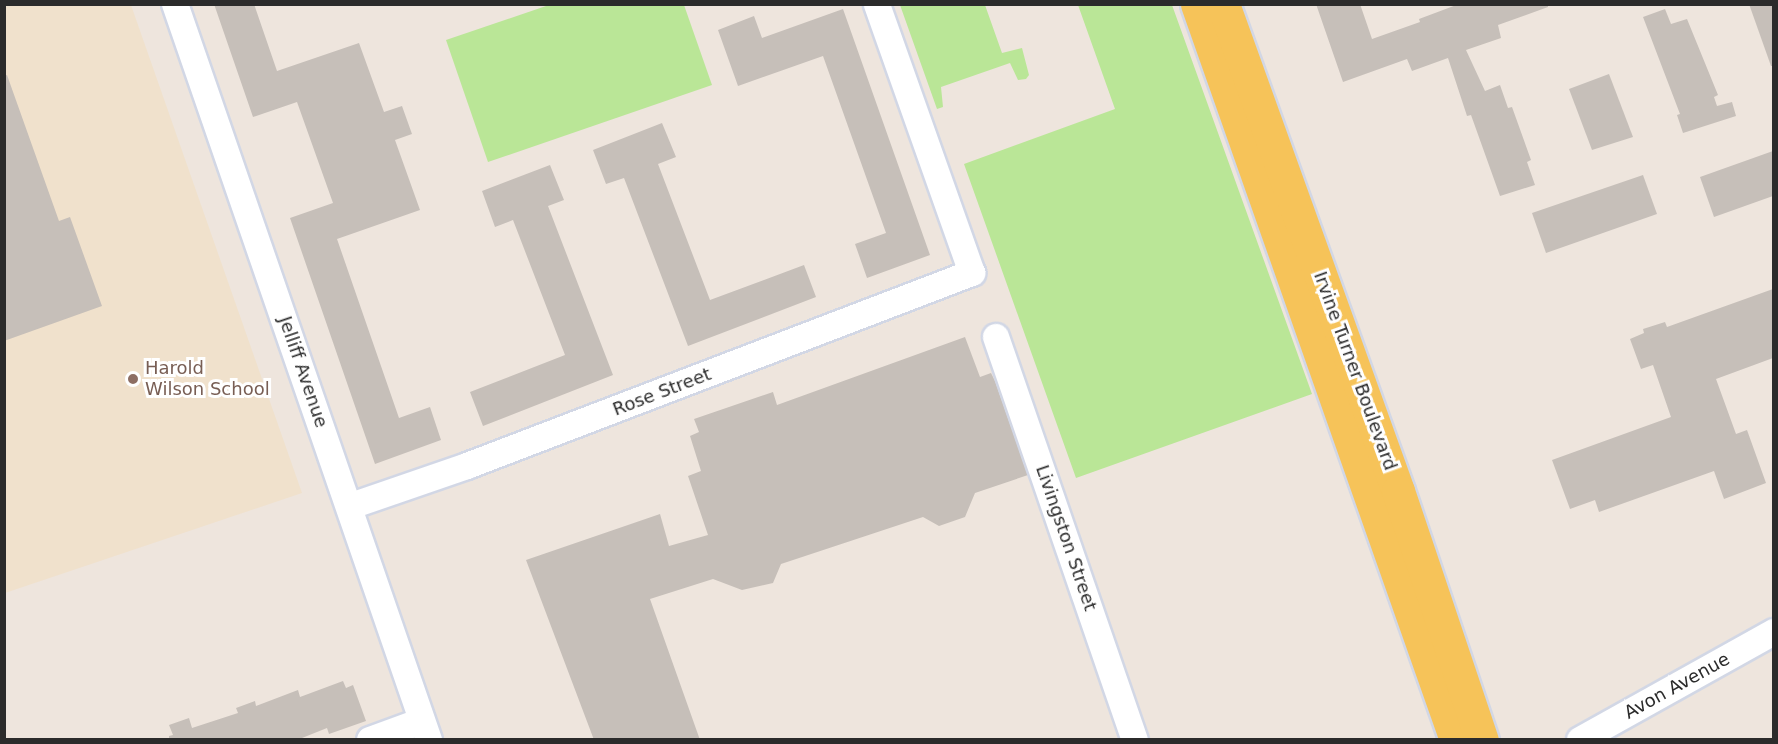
<!DOCTYPE html>
<style>
body{margin:0}
#map{position:relative;width:1778px;height:744px;overflow:hidden;background:#eee5dd;font-family:"DejaVu Sans",sans-serif}
div>[style]{position:absolute}
[style*='--x']{left:calc(var(--x)*1px);top:calc(var(--y)*1px);width:calc(var(--w)*1px);rotate:calc(var(--a)*1deg)}
.education>*{inset:0;background:#f0e1cc}
.green>*{inset:0;background:#bae697}
.building>*{inset:0;background:#c6bfb9}
.roads{filter:drop-shadow(2px 0 #d2d7e5) drop-shadow(-2px 0 #d2d7e5) drop-shadow(0 2px #d2d7e5) drop-shadow(0 -2px #d2d7e5)}
.minor>*{height:26px;margin:-13px;padding:0 13px;transform-origin:13px;border-radius:13px;background:#fff}
.major>*{height:33px;margin:-16.5px;padding:0 16.5px;transform-origin:16.5px;border-radius:16.5px;background:#f6c359}
.dots>*{width:16px;height:16px;translate:-50% -50%;box-sizing:border-box;border:3px solid #fff;border-radius:50%}
span{translate:-50% -50%;white-space:nowrap;text-align:center;line-height:1.15;-webkit-text-stroke:6px #fff;paint-order:stroke}
.education-label{font-size:18px;color:#785e54}
.left{translate:0 -50%;text-align:left}
.street-label{font-size:18px;color:#2b2b2b}
.frame{position:absolute;inset:0;border:6px solid #2b2b2b;pointer-events:none}
</style>
<div id="map">
<div class="education">
<div style="clip-path:polygon(4px 5px,131px 5px,302px 493px,5px 593px)"></div>
</div>
<div class="green">
<div style="clip-path:polygon(549px 5px,684px 5px,712px 85px,488px 162px,446px 40px)"></div>
<div style="clip-path:polygon(900px 5px,985px 5px,1002px 53px,1022px 48px,1029px 75px,1026px 79px,1018px 80px,1010px 63px,941px 87px,943px 107px,937px 109px)"></div>
<div style="clip-path:polygon(1078px 5px,1172px 5px,1312px 394px,1076px 478px,964px 164px,1115px 109px)"></div>
</div>
<div class="building">
<div style="clip-path:polygon(214px 4px,254px 4px,277px 71px,359px 43px,384px 112px,402px 106px,412px 134px,395px 140px,420px 210px,337px 239px,399px 418px,430px 407px,441px 440px,375px 464px,290px 218px,333px 203px,297px 102px,253px 117px)"></div>
<div style="clip-path:polygon(1316px 4px,1360px 4px,1372px 39px,1420px 22px,1419px 19px,1459px 4px,1548px 4px,1548px 7px,1498px 25px,1501px 38px,1466px 50px,1485px 91px,1500px 85px,1508px 108px,1512px 107px,1531px 160px,1527px 162px,1535px 185px,1500px 196px,1471px 115px,1467px 116px,1448px 58px,1412px 71px,1407px 59px,1343px 82px)"></div>
<div style="clip-path:polygon(1749px 4px,1773px 4px,1773px 66px,1771px 66px)"></div>
<div style="clip-path:polygon(843px 9px,930px 255px,867px 278px,855px 244px,886px 233px,823px 56px,738px 86px,718px 30px,754px 16px,762px 38px)"></div>
<div style="clip-path:polygon(1665px 9px,1671px 24px,1687px 19px,1718px 95px,1714px 97px,1717px 106px,1732px 102px,1736px 116px,1683px 133px,1677px 115px,1680px 114px,1643px 17px)"></div>
<div style="clip-path:polygon(1609px 74px,1633px 137px,1592px 150px,1569px 89px)"></div>
<div style="clip-path:polygon(7px 75px,59px 221px,70px 217px,102px 306px,4px 341px,4px 76px)"></div>
<div style="clip-path:polygon(662px 123px,676px 157px,658px 164px,710px 300px,804px 265px,816px 297px,688px 346px,624px 178px,606px 184px,593px 150px)"></div>
<div style="clip-path:polygon(1773px 151px,1773px 196px,1714px 217px,1700px 177px)"></div>
<div style="clip-path:polygon(550px 165px,564px 200px,548px 206px,613px 375px,483px 426px,470px 392px,565px 355px,513px 220px,495px 227px,482px 191px)"></div>
<div style="clip-path:polygon(1643px 175px,1657px 214px,1546px 253px,1532px 213px)"></div>
<div style="clip-path:polygon(1773px 289px,1773px 358px,1716px 379px,1736px 434px,1747px 430px,1766px 483px,1724px 499px,1714px 471px,1599px 512px,1595px 500px,1570px 509px,1552px 460px,1671px 417px,1653px 365px,1641px 369px,1630px 339px,1644px 333px,1643px 329px,1665px 322px,1667px 327px)"></div>
<div style="clip-path:polygon(965px 337px,980px 377px,991px 373px,995px 381px,1028px 475px,975px 493px,965px 517px,939px 526px,923px 517px,781px 564px,773px 583px,742px 590px,713px 579px,650px 599px,700px 740px,594px 740px,526px 560px,660px 514px,669px 546px,708px 535px,688px 476px,701px 471px,690px 436px,699px 432px,694px 419px,773px 392px,777px 405px)"></div>
<div style="clip-path:polygon(343px 681px,346px 688px,353px 685px,366px 721px,329px 734px,327px 728px,297px 740px,169px 740px,169px 736px,173px 735px,169px 725px,189px 718px,192px 728px,238px 713px,236px 708px,255px 701px,256px 706px,298px 690px,300px 697px)"></div>
</div>
<div class="roads">
<div class="minor">
<div style="--x:175;--y:4;--w:779;--a:70.96"></div>
<div style="--x:996;--y:337;--w:426;--a:71"></div>
<div style="--x:351;--y:506;--w:123;--a:-19"></div>
<div style="--x:467;--y:466;--w:541;--a:-20.92"></div>
<div style="--x:972;--y:273;--w:285;--a:-109.5"></div>
<div style="--x:370;--y:740;--w:55;--a:-20.1"></div>
<div style="--x:1580;--y:740;--w:222;--a:-29.1"></div>
</div>
<div class="major">
<div style="--x:1197;--y:4;--w:780;--a:70.61"></div>
<div style="--x:1223;--y:4;--w:517;--a:70.23"></div>
<div style="--x:1398;--y:491;--w:263;--a:71.4"></div>
</div>
</div>
<div class="dots">
<div style="left:133px;top:379px;background:#8d6e63"></div>
</div>
<div class="education-label">
<span class="left" style="left:145px;top:379px">Harold<br>Wilson School</span>
</div>
<div class="street-label">
<span style="left:1355px;top:371px;rotate:70deg">Irvine Turner Boulevard</span>
<span style="left:303px;top:372px;rotate:71deg">Jelliff Avenue</span>
<span style="left:662px;top:392px;rotate:-21deg">Rose Street</span>
<span style="left:1066px;top:538px;rotate:71deg">Livingston Street</span>
<span style="left:1677px;top:686px;rotate:-29deg">Avon Avenue</span>
</div>
<div class="frame"></div>
</div>
